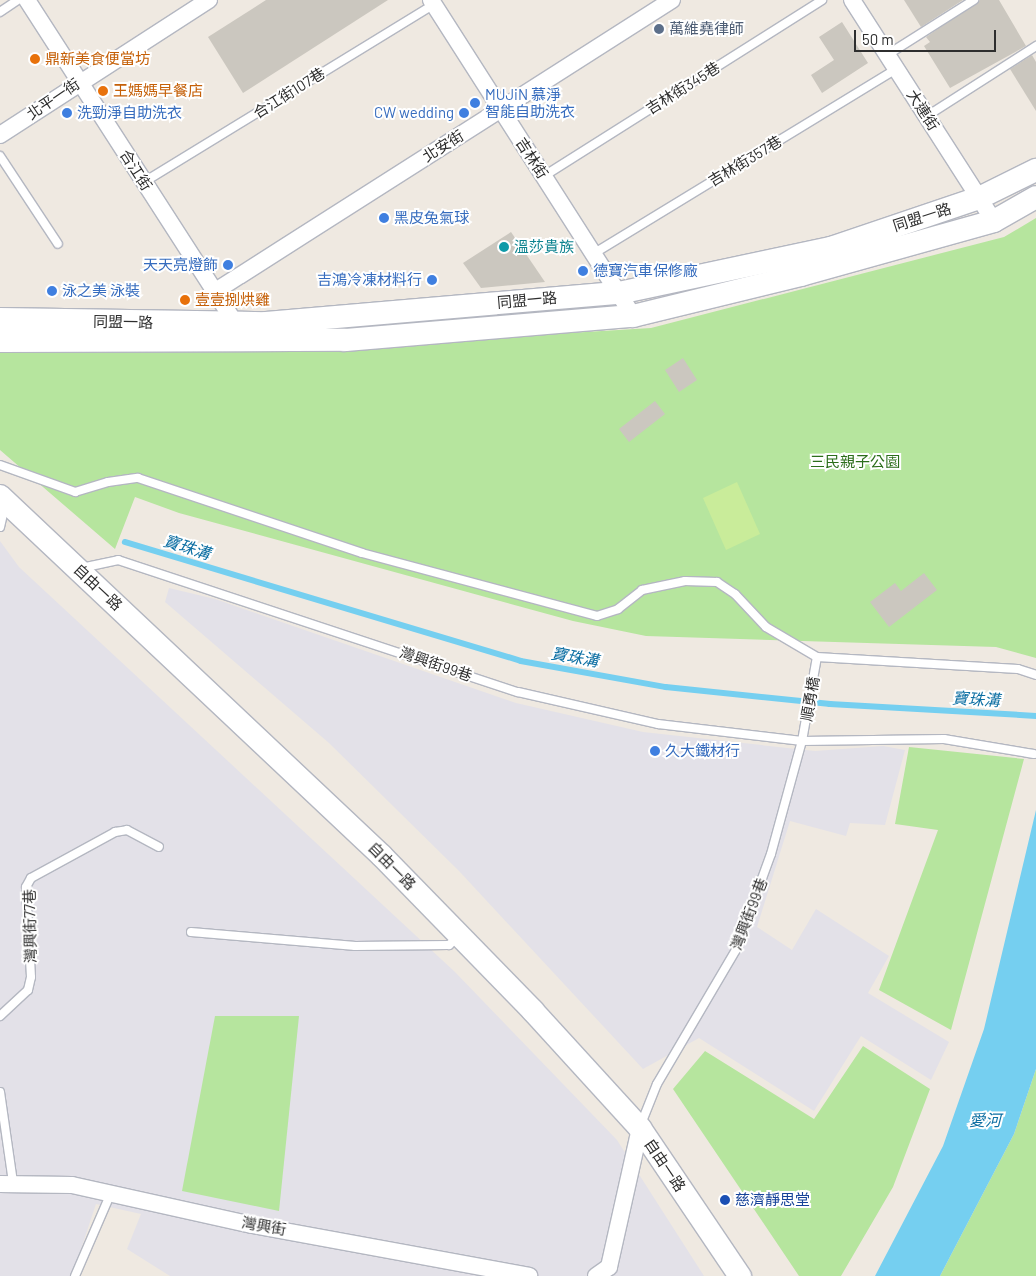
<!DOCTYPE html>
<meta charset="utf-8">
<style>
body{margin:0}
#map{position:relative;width:1036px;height:1276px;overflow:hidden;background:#efe9e1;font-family:Barlow,"Noto Sans TC",sans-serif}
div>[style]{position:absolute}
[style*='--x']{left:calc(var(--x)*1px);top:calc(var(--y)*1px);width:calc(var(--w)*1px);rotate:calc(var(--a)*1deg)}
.industrial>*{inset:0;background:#e3e1e8}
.green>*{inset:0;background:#b6e59e}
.pitch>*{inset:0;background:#c9ec9a}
.water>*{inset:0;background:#75cff0}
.stream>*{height:5.5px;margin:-2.75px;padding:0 2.75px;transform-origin:2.75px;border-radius:2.75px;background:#75cff0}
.building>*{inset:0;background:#cbc7bf}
.roads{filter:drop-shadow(1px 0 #b4b7c1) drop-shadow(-1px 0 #b4b7c1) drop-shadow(0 1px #b4b7c1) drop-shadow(0 -1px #b4b7c1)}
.lane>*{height:8px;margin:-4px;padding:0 4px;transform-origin:4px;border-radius:4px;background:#fff}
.street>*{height:16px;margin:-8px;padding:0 8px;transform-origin:8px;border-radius:8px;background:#fff}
.secondary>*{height:22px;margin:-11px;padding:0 11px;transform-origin:11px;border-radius:11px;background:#fff}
.dots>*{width:14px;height:14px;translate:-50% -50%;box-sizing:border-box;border:2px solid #fff;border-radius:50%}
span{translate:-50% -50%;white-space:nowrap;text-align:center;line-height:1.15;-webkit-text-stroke:4px #fff;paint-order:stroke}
.service-label{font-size:15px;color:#4e5e75}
.left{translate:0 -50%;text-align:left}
.food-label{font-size:15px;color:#c56008}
.street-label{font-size:15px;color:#2e2e2e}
.shop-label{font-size:15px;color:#366cbe}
.right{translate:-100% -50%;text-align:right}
.culture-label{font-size:15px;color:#0d838f}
.park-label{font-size:15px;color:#2c6e1b}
.transit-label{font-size:15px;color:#164399}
.water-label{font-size:16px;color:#0d6fa3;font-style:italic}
.scale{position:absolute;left:854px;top:30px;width:142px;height:22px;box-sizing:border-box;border:2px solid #2e2e2e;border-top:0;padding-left:6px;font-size:15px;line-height:18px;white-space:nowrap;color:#2e2e2e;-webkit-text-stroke:4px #fff;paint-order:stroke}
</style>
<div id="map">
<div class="industrial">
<div style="clip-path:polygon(0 541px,19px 567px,455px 972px,617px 1140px,704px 1276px,170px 1276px,127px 1249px,141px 1214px,96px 1204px,72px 1276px,0 1276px)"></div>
<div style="clip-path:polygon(169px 588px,215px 599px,516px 703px,643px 732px,815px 751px,883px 746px,905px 750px,885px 825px,850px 823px,846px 836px,790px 821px,757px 927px,792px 950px,816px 909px,889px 956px,868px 993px,949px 1042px,931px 1080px,861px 1036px,814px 1111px,699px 1038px,643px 1069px,459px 871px,329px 743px,165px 602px)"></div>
</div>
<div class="green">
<div style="clip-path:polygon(1036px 218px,1036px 658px,996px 647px,646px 636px,573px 621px,179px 513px,135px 497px,115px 549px,0 450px,0 351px,436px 341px,651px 328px,1004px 237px)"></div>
<div style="clip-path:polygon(909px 747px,1024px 759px,951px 1030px,879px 990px,938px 830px,895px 824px)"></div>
<div style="clip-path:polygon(215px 1016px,299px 1016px,279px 1211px,182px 1191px)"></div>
<div style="clip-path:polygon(863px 1046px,930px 1089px,893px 1187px,841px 1276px,799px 1276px,673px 1089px,705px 1051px,814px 1119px)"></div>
<div style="clip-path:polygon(1036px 1069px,1036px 1276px,940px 1276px,1014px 1134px)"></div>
</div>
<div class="pitch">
<div style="clip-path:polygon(737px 482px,760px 534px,726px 550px,703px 498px)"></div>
</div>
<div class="water">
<div style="clip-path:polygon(1036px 810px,1036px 1069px,1014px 1134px,940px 1276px,875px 1276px,943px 1146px,984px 1029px)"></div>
</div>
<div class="stream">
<div style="--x:125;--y:542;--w:413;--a:16.7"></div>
<div style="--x:521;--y:661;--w:147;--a:10.2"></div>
<div style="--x:666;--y:687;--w:165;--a:5.9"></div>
<div style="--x:830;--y:704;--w:206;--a:3.3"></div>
</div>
<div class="building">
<div style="clip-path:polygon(266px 0,388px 0,243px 93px,208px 37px)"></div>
<div style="clip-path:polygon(904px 0,963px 0,921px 27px)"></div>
<div style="clip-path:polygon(980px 0,999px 0,1026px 46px,950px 88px,924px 46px,930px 42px,926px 37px)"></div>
<div style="clip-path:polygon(842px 22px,868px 63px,822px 93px,811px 75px,834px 60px,819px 37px)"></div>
<div style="clip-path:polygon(1032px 55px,1036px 62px,1036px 111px,1010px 69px)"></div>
<div style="clip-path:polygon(511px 232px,545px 282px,481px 288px,463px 263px)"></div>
<div style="clip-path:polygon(683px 358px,697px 380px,679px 392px,665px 370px)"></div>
<div style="clip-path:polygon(655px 401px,665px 414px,629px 442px,619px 429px)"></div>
<div style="clip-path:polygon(924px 573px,937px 590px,889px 627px,870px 602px,895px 583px,901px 591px)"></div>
</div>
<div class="roads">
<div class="lane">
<div style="--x:0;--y:12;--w:22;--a:-34"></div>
<div style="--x:887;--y:55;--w:103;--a:-32.3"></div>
<div style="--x:927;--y:116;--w:130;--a:-32.7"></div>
<div style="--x:0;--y:156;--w:105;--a:56.6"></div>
<div style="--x:544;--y:176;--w:329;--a:-32.3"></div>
<div style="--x:144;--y:182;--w:340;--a:-31.5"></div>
<div style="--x:593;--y:254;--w:355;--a:-31.4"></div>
<div style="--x:0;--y:465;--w:80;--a:19.8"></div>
<div style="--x:75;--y:492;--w:34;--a:-17"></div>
<div style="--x:108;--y:482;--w:30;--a:-8"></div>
<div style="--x:138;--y:478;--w:236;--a:18.5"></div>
<div style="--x:362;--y:553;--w:243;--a:15"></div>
<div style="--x:597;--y:616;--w:22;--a:-18"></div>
<div style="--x:618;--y:609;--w:31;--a:-38"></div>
<div style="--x:642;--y:590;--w:44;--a:-11.8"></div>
<div style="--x:685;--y:581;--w:32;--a:2"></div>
<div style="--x:717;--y:582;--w:22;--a:34"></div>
<div style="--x:735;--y:594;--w:45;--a:46.8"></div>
<div style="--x:766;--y:627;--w:59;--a:30.5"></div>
<div style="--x:817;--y:657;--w:201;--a:3.4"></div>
<div style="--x:1018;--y:669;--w:19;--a:18"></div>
<div style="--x:0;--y:527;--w:22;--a:-77"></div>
<div style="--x:81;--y:568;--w:38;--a:-12"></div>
<div style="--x:118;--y:560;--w:421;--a:18.3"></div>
<div style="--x:518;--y:692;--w:144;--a:12.9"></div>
<div style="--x:658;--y:724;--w:145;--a:6.7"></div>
<div style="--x:802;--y:741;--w:142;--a:-0.8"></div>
<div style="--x:944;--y:739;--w:91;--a:9.5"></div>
<div style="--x:191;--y:932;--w:165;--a:4.9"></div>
<div style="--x:355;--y:946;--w:94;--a:-0.6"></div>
<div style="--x:449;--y:945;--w:12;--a:-42"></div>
<div style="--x:0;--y:1016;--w:38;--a:-43"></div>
<div style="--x:28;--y:990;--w:13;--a:-77"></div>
<div style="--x:31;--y:977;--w:90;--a:-93.2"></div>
<div style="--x:26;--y:887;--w:10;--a:-61"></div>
<div style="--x:31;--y:878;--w:96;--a:-28.7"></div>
<div style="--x:115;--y:832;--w:12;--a:-9"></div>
<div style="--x:127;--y:830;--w:36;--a:28"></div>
<div style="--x:0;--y:1092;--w:91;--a:81.8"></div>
<div style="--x:641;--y:1124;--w:43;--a:-68.2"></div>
<div style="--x:657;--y:1084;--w:156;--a:-59.5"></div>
<div style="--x:736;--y:950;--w:102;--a:-70"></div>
<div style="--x:771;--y:854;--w:117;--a:-74.7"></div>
<div style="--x:802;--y:741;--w:85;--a:-79.9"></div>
<div style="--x:75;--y:1276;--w:88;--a:-66.6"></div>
</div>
<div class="street">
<div style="--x:27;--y:0;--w:391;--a:57.2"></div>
<div style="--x:431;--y:0;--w:375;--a:57.4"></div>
<div style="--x:852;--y:0;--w:263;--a:57.3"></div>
<div style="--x:0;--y:135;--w:249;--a:-32.9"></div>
<div style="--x:214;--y:292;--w:543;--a:-32.52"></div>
<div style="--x:0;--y:1184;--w:72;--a:0.8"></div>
<div style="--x:72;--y:1185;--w:184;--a:12.5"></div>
<div style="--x:252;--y:1225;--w:282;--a:10.4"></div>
<div style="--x:596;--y:1276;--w:16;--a:-35"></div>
<div style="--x:609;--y:1267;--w:142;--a:-77.4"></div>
</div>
<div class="secondary">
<div style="--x:0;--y:319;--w:266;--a:0.9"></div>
<div style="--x:266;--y:323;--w:354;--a:-4.9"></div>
<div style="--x:619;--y:293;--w:217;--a:-12"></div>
<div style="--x:831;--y:248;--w:156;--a:-18.7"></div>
<div style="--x:979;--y:198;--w:64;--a:-26.2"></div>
<div style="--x:0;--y:341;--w:345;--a:-0.2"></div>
<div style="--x:345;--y:340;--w:289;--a:-4.8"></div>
<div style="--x:633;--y:316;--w:173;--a:-13.7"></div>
<div style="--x:801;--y:275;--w:200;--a:-15.6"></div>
<div style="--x:994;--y:221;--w:48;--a:-29.7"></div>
<div style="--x:0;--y:496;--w:525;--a:43.3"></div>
<div style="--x:382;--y:856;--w:216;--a:45.7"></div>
<div style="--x:533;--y:1011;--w:159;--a:47.6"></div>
<div style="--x:640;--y:1128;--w:179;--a:56"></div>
</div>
</div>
<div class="dots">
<div style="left:659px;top:29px;background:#5c6f8a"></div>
<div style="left:35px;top:59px;background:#e8710a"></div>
<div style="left:103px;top:91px;background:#e8710a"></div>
<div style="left:475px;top:103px;background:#3f7fe0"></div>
<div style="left:67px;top:113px;background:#3f7fe0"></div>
<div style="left:464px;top:113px;background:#3f7fe0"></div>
<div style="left:384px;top:218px;background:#3f7fe0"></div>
<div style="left:504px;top:247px;background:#0f9aa8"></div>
<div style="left:228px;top:265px;background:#3f7fe0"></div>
<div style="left:583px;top:271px;background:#3f7fe0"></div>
<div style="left:432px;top:280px;background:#3f7fe0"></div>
<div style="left:52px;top:291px;background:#3f7fe0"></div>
<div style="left:185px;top:300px;background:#e8710a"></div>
<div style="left:655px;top:751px;background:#3f7fe0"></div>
<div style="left:725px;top:1200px;background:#1a4fb4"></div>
</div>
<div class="service-label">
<span class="left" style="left:669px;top:29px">萬維堯律師</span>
</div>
<div class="food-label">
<span class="left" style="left:45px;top:59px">鼎新美食便當坊</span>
<span class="left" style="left:113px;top:91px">王媽媽早餐店</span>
<span class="left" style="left:195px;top:300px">壹壹捌烘雞</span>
</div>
<div class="street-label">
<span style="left:683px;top:88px;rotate:-32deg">吉林街345巷</span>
<span style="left:289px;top:93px;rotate:-32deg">合江街107巷</span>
<span style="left:53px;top:99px;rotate:-34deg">北平一街</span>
<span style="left:923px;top:110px;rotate:57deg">大連街</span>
<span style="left:443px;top:146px;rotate:-32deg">北安街</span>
<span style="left:532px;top:158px;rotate:57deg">吉林街</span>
<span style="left:745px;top:161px;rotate:-31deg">吉林街357巷</span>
<span style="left:136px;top:170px;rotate:57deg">合江街</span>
<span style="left:922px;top:217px;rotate:-18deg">同盟一路</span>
<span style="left:527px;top:300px;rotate:-5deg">同盟一路</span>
<span style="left:123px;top:322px;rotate:1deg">同盟一路</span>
<span style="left:98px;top:587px;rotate:43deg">自由一路</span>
<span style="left:436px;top:664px;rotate:19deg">灣興街99巷</span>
<span style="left:810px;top:699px;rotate:-80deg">順勇橋</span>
<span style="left:392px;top:866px;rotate:45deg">自由一路</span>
<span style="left:749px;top:914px;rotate:-69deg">灣興街99巷</span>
<span style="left:30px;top:926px;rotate:-91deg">灣興街77巷</span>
<span style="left:665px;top:1165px;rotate:56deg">自由一路</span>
<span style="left:264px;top:1226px;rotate:10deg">灣興街</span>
</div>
<div class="shop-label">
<span class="left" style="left:485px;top:103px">MUJiN 慕淨<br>智能自助洗衣</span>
<span class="left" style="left:77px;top:113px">洗勁淨自助洗衣</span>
<span class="right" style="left:454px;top:113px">CW wedding</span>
<span class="left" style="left:394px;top:218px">黑皮兔氣球</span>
<span class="right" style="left:218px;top:265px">天天亮燈飾</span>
<span class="left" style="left:593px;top:271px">德寶汽車保修廠</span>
<span class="right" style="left:422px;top:280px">吉鴻冷凍材料行</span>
<span class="left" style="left:62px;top:291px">泳之美 泳裝</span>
<span class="left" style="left:665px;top:751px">久大鐵材行</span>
</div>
<div class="culture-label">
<span class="left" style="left:514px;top:247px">溫莎貴族</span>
</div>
<div class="park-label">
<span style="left:855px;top:462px">三民親子公園</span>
</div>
<div class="transit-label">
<span class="left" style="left:735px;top:1200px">慈濟靜思堂</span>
</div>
<div class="water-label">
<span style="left:187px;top:547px;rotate:17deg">寶珠溝</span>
<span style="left:575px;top:657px;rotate:10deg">寶珠溝</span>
<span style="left:976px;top:699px;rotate:3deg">寶珠溝</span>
<span style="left:985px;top:1120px">愛河</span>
</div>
<div class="scale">50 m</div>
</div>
